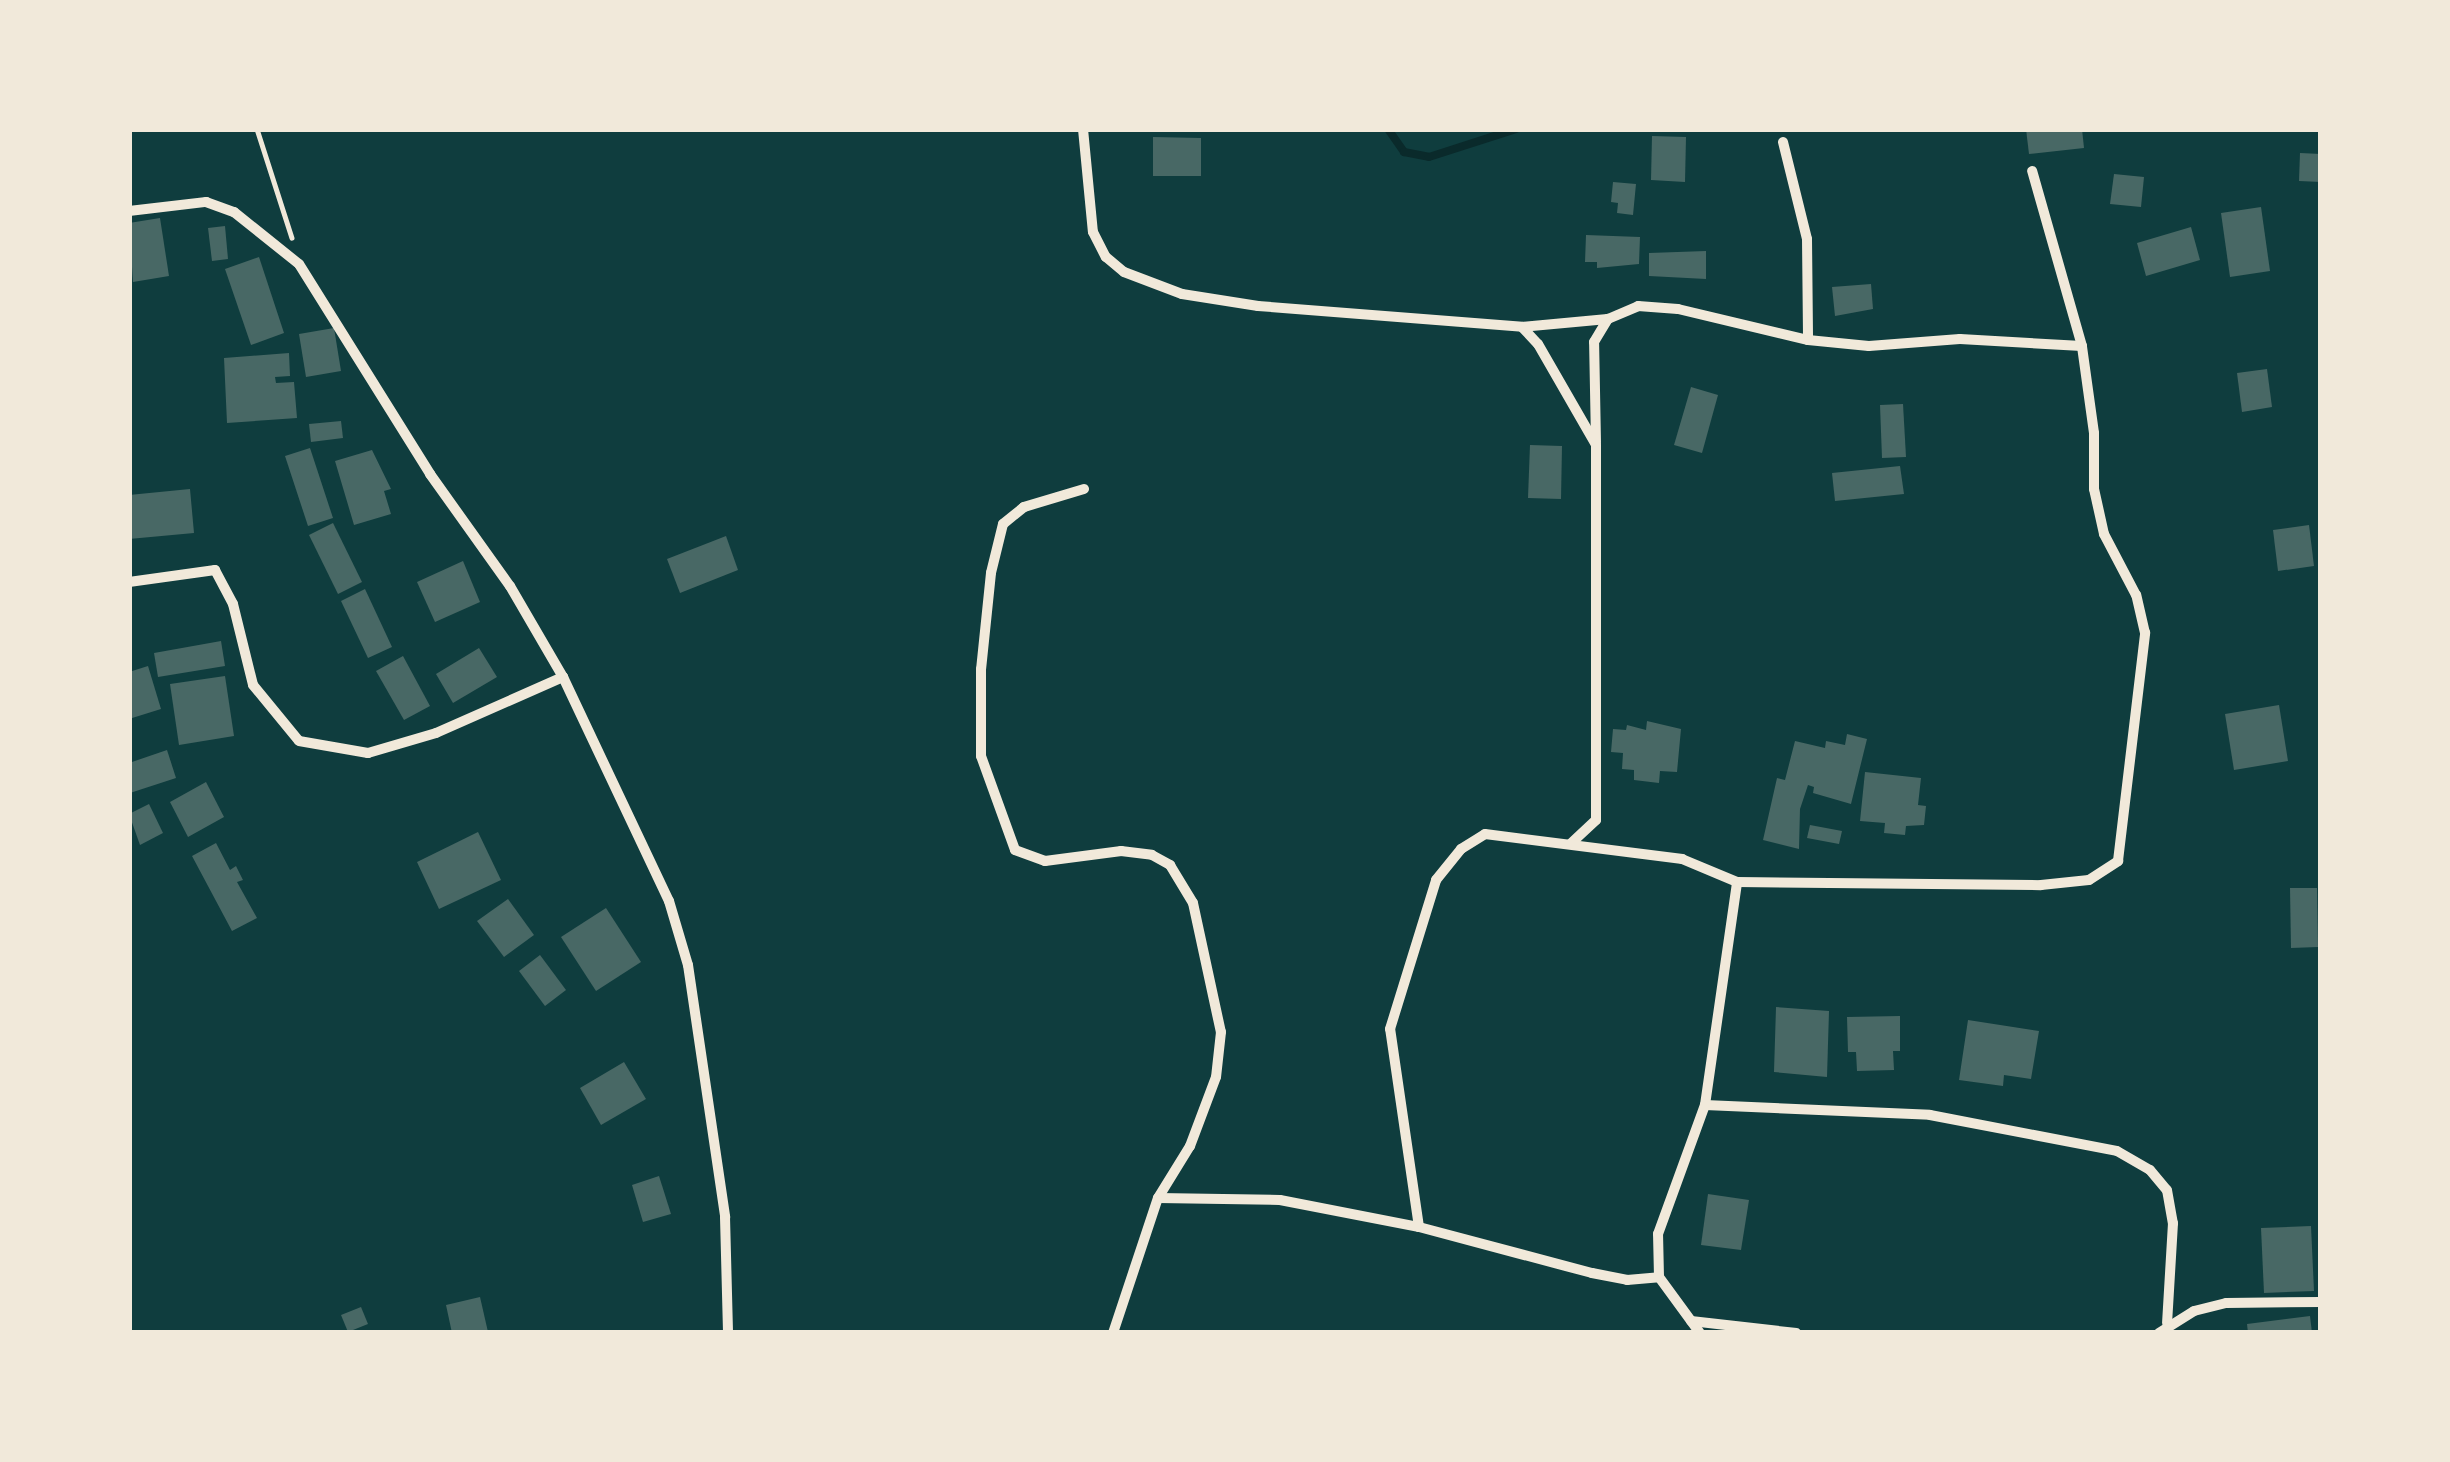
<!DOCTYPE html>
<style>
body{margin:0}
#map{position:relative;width:2450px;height:1462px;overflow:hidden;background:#0f3d3e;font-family:Barlow,sans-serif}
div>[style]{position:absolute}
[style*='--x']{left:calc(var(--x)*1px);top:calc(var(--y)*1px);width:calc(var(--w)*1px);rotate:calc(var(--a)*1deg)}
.stream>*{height:8px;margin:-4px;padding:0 4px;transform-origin:4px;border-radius:4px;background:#0a2a2b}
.building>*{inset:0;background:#486865}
.path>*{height:4.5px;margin:-2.25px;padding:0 2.25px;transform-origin:2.25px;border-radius:2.25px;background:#f1e9da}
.minor>*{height:10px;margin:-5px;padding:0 5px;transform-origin:5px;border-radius:5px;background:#f1e9da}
span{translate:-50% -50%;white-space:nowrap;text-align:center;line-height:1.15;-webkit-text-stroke:12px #f1e9da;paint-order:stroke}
.frame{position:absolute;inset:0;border:132px solid #f1e9da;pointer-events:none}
</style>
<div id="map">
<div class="stream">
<div style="--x:1388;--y:129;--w:28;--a:55"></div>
<div style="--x:1404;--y:152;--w:25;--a:11"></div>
<div style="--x:1429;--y:157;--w:91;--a:-17.8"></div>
</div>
<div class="building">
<div style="clip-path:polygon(2026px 129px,2082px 129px,2084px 148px,2029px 154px)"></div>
<div style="clip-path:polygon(1652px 136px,1686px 137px,1685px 182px,1651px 180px)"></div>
<div style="clip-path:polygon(1153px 137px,1201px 138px,1201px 176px,1153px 176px)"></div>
<div style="clip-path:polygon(2300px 153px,2321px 154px,2321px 182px,2299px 181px)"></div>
<div style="clip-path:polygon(2114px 174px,2144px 177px,2141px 207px,2110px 204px)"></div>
<div style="clip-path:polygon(1613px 182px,1636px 184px,1633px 215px,1617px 213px,1618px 203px,1611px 202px)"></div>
<div style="clip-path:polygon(2261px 207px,2270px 271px,2230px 277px,2221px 213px)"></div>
<div style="clip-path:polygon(160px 218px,169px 276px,133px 282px,129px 223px)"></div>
<div style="clip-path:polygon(225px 226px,228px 259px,212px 261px,208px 228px)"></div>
<div style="clip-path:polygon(2191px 227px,2200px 260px,2146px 276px,2137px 243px)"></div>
<div style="clip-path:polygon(1586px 235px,1640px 237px,1639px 264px,1597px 268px,1597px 262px,1585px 262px)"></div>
<div style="clip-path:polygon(1706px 251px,1706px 279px,1649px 276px,1649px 253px)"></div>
<div style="clip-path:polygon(259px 257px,284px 333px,251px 345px,225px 269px)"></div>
<div style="clip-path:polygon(1871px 284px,1873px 309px,1835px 316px,1832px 287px)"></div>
<div style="clip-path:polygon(334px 328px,341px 371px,306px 377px,299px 334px)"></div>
<div style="clip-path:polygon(289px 353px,290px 376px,275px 377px,276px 383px,294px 382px,297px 418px,227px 423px,224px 358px)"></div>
<div style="clip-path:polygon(2267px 369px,2272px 407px,2242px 412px,2237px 373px)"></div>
<div style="clip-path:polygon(1691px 387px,1718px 395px,1702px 453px,1674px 445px)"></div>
<div style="clip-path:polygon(1903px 404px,1906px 457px,1882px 458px,1880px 405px)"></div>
<div style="clip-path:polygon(341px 421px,343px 438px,311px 442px,309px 424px)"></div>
<div style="clip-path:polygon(1530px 445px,1562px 446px,1561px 499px,1528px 498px)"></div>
<div style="clip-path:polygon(310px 448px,333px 518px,308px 526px,285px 456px)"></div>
<div style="clip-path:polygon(372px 450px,391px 489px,384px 491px,391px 514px,354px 525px,335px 461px)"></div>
<div style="clip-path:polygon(1900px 466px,1904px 494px,1835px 501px,1832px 473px)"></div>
<div style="clip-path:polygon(190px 489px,194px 533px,129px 539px,129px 495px)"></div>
<div style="clip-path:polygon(333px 523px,362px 582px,338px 594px,309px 535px)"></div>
<div style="clip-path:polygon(2309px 525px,2314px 566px,2278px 571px,2273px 530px)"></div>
<div style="clip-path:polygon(726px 536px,738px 570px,680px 593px,667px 559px)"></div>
<div style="clip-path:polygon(463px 561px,480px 602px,435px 622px,417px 582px)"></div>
<div style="clip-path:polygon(365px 589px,392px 647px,368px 658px,341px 601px)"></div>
<div style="clip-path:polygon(221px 641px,225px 666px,158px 677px,154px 653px)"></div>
<div style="clip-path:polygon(479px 648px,497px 677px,453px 703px,436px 674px)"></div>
<div style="clip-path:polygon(403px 656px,430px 706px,404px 720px,376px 671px)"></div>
<div style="clip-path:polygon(148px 666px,161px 709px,129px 719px,129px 672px)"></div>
<div style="clip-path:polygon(225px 676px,234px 736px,179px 745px,170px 684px)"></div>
<div style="clip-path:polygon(2279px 705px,2288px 761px,2234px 770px,2225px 714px)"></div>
<div style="clip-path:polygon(1647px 721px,1681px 729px,1677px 772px,1660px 771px,1659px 783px,1634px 780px,1634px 770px,1622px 769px,1623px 753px,1611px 752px,1613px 729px,1626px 730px,1627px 725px,1646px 730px)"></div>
<div style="clip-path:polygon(1847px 734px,1867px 739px,1851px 804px,1813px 793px,1814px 787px,1808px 785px,1800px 809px,1799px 849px,1763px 840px,1777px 778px,1785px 780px,1795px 741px,1825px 748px,1826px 741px,1845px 745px)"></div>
<div style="clip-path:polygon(167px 750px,176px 778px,130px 793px,129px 763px)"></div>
<div style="clip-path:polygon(1865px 772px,1921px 778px,1918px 805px,1926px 806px,1924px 825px,1906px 826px,1905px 835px,1884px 833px,1885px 823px,1860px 821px)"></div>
<div style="clip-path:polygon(206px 782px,224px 817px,188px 837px,170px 802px)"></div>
<div style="clip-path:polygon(149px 804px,163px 833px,140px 845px,129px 814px)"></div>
<div style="clip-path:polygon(1810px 825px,1842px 831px,1839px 844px,1807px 838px)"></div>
<div style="clip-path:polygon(478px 832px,501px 880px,439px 909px,417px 862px)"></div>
<div style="clip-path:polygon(216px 843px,230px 870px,236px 866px,243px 880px,237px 882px,257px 918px,232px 931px,192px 856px)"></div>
<div style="clip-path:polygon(2290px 888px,2317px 888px,2318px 947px,2291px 948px)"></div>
<div style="clip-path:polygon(508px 899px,534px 935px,504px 957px,477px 921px)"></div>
<div style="clip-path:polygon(606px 908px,641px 962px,596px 991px,561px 937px)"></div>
<div style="clip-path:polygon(540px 955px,566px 990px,545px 1006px,519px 971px)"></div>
<div style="clip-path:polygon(1776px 1007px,1829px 1011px,1827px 1077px,1774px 1072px)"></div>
<div style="clip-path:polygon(1900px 1016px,1900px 1051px,1893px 1051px,1894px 1070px,1857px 1071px,1856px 1052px,1848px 1052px,1847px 1017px)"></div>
<div style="clip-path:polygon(1968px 1020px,2039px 1031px,2031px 1079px,2004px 1075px,2003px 1086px,1959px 1080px)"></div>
<div style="clip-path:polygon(624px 1062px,646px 1099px,601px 1125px,580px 1088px)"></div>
<div style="clip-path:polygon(659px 1176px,671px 1214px,643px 1222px,632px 1185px)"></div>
<div style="clip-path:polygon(1708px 1194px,1749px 1200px,1741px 1250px,1701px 1245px)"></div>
<div style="clip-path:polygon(2311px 1226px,2314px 1291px,2264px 1293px,2261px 1228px)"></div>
<div style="clip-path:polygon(480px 1297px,488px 1332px,452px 1333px,446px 1305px)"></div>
<div style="clip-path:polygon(361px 1307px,368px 1324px,348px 1332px,341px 1315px)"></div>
<div style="clip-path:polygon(2310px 1316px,2312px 1333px,2248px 1333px,2247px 1324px)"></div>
</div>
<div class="path">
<div style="--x:257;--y:129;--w:114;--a:72.2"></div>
</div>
<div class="minor">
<div style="--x:1083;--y:129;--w:103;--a:84.5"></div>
<div style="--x:1093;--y:232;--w:28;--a:63"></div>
<div style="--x:1106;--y:257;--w:23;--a:40"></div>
<div style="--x:1124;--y:272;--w:62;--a:20.8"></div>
<div style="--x:1182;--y:294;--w:77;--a:9"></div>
<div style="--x:1258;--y:306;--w:265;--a:4.5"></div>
<div style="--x:1522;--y:327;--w:23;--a:47"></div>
<div style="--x:1538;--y:344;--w:116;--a:60.1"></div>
<div style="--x:1596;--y:445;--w:375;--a:90"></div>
<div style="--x:1596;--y:820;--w:35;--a:137"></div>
<div style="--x:1783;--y:142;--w:100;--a:76.1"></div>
<div style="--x:1807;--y:239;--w:101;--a:89.4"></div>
<div style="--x:129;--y:211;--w:78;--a:-6.7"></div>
<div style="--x:206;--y:202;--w:30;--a:20"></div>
<div style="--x:234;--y:212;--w:83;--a:38.7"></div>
<div style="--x:299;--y:264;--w:248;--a:58"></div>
<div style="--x:430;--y:474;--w:138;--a:54.5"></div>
<div style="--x:510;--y:586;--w:105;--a:59.8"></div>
<div style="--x:563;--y:677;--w:248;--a:64.7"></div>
<div style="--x:669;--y:901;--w:67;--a:73.5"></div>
<div style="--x:688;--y:965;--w:255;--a:81.6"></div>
<div style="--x:725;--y:1217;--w:116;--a:88.5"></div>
<div style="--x:1522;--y:327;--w:86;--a:-5.3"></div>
<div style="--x:1596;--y:442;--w:100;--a:-91.1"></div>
<div style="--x:1594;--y:342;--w:27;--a:-59"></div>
<div style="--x:1608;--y:319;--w:33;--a:-23"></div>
<div style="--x:1638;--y:306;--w:40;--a:4.3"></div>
<div style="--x:1678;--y:309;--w:134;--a:13.4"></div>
<div style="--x:1808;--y:340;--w:61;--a:5.6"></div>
<div style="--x:1869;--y:346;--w:91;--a:-4.4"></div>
<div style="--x:1960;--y:339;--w:122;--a:3.3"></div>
<div style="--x:1084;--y:489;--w:63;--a:163.3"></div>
<div style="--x:1024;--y:507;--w:27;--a:141"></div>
<div style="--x:1003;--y:524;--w:50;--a:103.8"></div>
<div style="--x:991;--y:573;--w:97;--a:95.9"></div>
<div style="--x:981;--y:669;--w:87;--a:90"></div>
<div style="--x:981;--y:756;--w:100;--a:70.1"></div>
<div style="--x:1015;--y:850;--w:32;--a:20"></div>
<div style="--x:1045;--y:861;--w:77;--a:-7.5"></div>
<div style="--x:1121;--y:851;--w:31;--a:7"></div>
<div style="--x:1152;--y:855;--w:21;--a:29"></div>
<div style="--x:1170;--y:865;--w:44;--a:58.8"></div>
<div style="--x:1193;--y:903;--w:132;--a:77.8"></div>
<div style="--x:1221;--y:1032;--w:45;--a:96.3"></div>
<div style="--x:1216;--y:1077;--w:74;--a:110.6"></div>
<div style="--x:1190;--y:1146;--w:61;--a:121.6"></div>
<div style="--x:129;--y:582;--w:87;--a:-7.9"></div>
<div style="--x:215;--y:570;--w:38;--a:62"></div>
<div style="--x:233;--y:604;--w:83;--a:76.1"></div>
<div style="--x:253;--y:685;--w:72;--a:50.6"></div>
<div style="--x:299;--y:741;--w:70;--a:9.9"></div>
<div style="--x:368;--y:753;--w:71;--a:-16.4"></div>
<div style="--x:436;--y:733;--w:139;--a:-23.8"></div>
<div style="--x:1705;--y:1105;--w:225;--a:2.5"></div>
<div style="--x:1930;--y:1115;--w:190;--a:10.9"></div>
<div style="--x:2117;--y:1151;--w:38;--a:30"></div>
<div style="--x:2150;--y:1170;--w:26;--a:50"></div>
<div style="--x:2167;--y:1190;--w:34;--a:80"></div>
<div style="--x:2173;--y:1223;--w:100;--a:93.4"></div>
<div style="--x:1419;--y:1227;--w:179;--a:14.9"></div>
<div style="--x:1592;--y:1273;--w:36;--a:11"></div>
<div style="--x:1627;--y:1280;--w:32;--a:-5"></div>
<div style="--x:1659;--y:1277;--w:43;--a:-91.3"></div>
<div style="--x:1658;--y:1234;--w:137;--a:-70"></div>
<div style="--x:1705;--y:1105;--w:225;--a:-81.8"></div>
<div style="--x:1659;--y:1277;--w:69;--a:53.8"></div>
<div style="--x:1691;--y:1321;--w:106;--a:6.5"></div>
<div style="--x:1113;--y:1333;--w:142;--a:-71.6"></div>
<div style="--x:1158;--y:1198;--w:122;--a:0.9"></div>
<div style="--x:1280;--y:1200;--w:142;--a:11"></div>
<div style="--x:1419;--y:1227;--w:200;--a:-98.3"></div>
<div style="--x:1390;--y:1029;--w:156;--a:-72.8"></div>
<div style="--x:1436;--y:880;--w:40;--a:-51"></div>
<div style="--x:1461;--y:849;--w:28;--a:-32"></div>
<div style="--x:1485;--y:834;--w:199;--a:7.2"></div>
<div style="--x:1682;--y:859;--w:60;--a:22.7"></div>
<div style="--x:1737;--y:882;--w:304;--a:0.6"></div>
<div style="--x:2041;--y:885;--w:48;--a:-5.9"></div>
<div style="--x:2089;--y:880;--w:35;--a:-33"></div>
<div style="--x:2118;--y:861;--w:230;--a:-83.2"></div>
<div style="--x:2145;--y:633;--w:39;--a:-103"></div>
<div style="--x:2136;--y:595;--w:69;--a:-117.7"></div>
<div style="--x:2104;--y:534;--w:46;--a:-102.5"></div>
<div style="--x:2094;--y:489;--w:56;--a:-90"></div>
<div style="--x:2094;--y:433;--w:88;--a:-97.9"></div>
<div style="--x:2082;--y:346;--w:182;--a:-105.9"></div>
<div style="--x:2159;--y:1333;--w:41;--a:-32.2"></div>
<div style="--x:2194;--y:1311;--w:33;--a:-14"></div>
<div style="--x:2226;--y:1303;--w:95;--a:-0.6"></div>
</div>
<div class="frame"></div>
</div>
